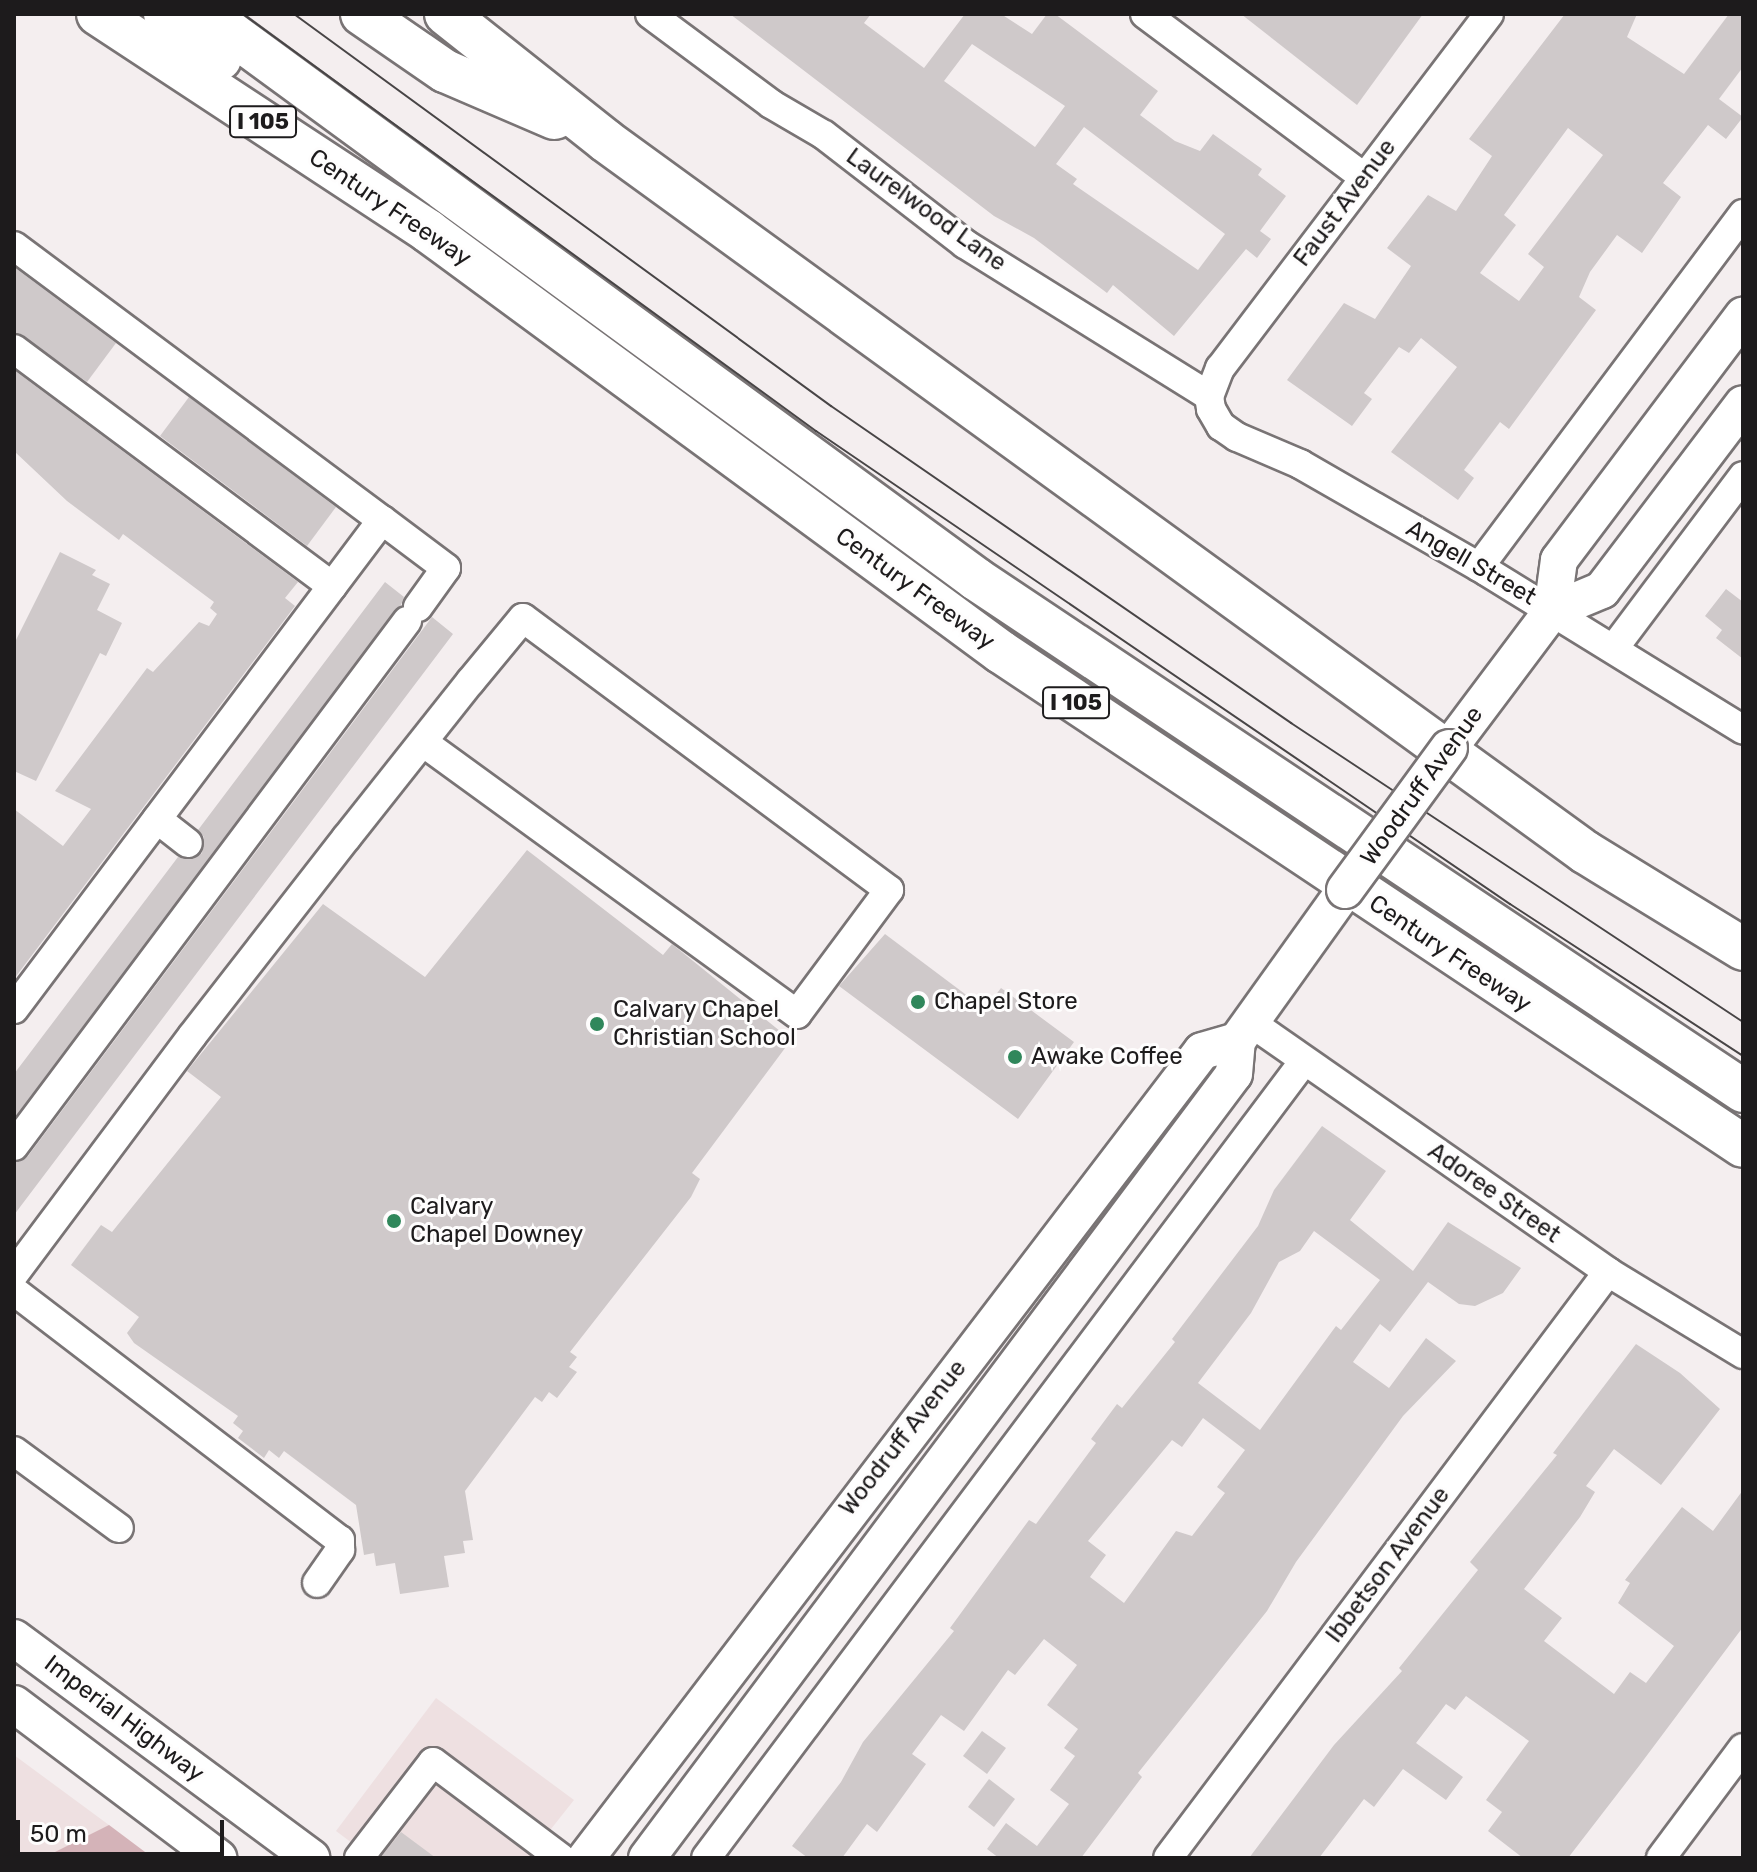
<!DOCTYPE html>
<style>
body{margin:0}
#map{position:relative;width:1757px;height:1872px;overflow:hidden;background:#f4eeef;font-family:Rubik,sans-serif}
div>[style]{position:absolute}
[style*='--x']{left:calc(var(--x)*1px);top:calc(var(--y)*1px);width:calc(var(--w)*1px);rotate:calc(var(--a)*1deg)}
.built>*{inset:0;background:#eee0e1}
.green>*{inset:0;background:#d4b3b8}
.building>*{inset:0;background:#cfc9ca}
.roads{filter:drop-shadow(2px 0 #797475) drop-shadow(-2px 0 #797475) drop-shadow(0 2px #797475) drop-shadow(0 -2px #797475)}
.minor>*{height:28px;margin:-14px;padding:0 14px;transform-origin:14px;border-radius:14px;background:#fff}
.major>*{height:36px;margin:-18px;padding:0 18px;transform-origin:18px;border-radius:18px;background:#fff}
.highway>*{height:42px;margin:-21px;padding:0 21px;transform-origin:21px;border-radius:21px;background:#fff}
.tram>*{height:2px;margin:-1px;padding:0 1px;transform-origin:1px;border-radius:1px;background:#484546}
.bridges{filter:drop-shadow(2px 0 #797475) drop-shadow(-2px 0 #797475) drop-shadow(0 2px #797475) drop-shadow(0 -2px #797475)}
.major-bridge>*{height:36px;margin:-18px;padding:0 18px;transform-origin:18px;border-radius:18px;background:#fff}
.dots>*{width:22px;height:22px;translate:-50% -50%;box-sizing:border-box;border:4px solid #fefdfd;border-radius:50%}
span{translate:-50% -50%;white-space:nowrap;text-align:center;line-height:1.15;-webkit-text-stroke:6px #fefdfd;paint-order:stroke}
.shield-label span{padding:2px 6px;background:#fefdfd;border:2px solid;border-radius:6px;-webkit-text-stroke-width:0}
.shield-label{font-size:22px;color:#1d1b1c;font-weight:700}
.street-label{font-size:24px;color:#1d1b1c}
.poi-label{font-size:24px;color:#1d1b1c}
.left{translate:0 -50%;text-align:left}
.frame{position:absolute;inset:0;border:16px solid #1d1b1c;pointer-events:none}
.scale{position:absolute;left:16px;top:1820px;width:208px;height:36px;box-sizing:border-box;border:4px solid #1d1b1c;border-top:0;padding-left:10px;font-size:24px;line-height:28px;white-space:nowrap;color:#1d1b1c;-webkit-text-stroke:6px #fefdfd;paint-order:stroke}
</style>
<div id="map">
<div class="built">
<div style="clip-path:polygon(436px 1698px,574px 1800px,528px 1858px,372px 1858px,336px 1831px)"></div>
<div style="clip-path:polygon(14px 1755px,109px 1825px,153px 1858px,14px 1858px)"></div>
</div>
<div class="green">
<div style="clip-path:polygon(109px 1825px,153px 1858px,43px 1858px)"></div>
</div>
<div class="building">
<div style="clip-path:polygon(evenodd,730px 14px,871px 14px,864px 23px,924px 68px,965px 14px,1001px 14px,1032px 34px,1047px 14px,1055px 14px,1158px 91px,1140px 115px,1175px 141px,1200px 151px,1213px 134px,1262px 169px,1258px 175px,1286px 196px,1260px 231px,1271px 239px,1257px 258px,1246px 249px,1174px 336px,1113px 285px,1107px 293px,1034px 238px,994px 216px,730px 14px,972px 44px,1065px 106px,1035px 147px,944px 81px,972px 44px,730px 14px,1084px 127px,1225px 234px,1198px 270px,1073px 184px,1077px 179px,1056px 164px,1084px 127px)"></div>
<div style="clip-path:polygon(1241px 14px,1423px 14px,1357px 105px)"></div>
<div style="clip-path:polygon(evenodd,1565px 14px,1637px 14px,1627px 37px,1684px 74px,1729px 14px,1743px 14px,1743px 67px,1719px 99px,1743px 117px,1726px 139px,1708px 125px,1663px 183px,1681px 197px,1642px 253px,1617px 235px,1590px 272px,1579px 297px,1596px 310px,1509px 429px,1500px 422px,1464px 470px,1474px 478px,1458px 500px,1391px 452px,1457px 367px,1421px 338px,1409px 353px,1399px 347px,1364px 393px,1372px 399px,1352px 426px,1287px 380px,1344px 303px,1375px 319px,1411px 266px,1387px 248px,1428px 195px,1456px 211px,1492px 156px,1469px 139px,1565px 14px,1568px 128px,1603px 155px,1528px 254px,1544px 267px,1519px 301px,1480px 273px,1516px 225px,1504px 215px,1568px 128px)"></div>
<div style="clip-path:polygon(14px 267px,116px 343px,87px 382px,14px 332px)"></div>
<div style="clip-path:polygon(14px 370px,298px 582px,285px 598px,295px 606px,14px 979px,14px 809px,63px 846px,91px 809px,55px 791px,147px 668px,153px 672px,199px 622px,209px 626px,217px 614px,210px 608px,214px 602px,123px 534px,119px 540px,67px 501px,14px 451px)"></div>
<div style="clip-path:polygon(189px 397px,336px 507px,307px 546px,160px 436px)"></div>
<div style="clip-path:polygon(60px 552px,96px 570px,92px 575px,110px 584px,97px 610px,122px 623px,106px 656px,100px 653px,36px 781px,14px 771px,14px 644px)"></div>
<div style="clip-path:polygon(385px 582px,404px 597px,401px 605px,14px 1118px,14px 1074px,178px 857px,194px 859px,202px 853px,204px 837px,198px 830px)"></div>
<div style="clip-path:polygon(1726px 589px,1743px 602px,1743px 659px,1716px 638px,1722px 630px,1705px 616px)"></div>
<div style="clip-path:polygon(432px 617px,453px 634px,14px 1215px,14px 1163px,28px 1156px)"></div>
<div style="clip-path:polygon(527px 850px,663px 955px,672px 944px,791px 1040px,692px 1173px,700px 1179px,691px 1197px,570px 1352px,577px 1357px,569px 1367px,577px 1372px,557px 1398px,549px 1392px,542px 1402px,535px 1397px,465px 1491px,473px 1540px,463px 1541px,465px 1553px,444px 1556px,449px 1587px,400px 1594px,395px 1563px,376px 1566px,374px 1553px,364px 1555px,356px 1505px,284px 1451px,279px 1458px,269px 1450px,264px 1458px,238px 1438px,243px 1431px,233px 1423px,238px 1416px,134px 1343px,127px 1333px,139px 1317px,71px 1265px,101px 1225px,112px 1232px,221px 1097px,187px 1071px,323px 904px,425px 977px)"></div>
<div style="clip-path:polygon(885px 934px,985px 1009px,1001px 988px,1074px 1042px,1018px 1119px,839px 986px)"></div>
<div style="clip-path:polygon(evenodd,1322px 1126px,1386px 1171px,1350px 1220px,1413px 1271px,1448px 1222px,1521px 1268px,1503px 1293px,1475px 1306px,1459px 1304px,1428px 1282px,1390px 1332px,1380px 1324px,1353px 1362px,1389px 1388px,1426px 1338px,1456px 1361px,1403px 1416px,1296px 1562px,1267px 1611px,1138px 1773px,1142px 1777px,1081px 1858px,999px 1858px,987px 1849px,1006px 1823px,1037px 1846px,1069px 1804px,1050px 1790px,1075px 1756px,1064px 1748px,1078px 1729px,1047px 1705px,1077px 1665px,1044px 1639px,1015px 1675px,1008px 1670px,964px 1731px,941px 1715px,912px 1754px,926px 1764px,877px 1832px,867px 1824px,842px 1858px,808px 1858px,792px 1846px,841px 1782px,863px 1742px,954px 1631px,950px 1628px,1029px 1520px,1036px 1524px,1096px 1443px,1091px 1439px,1117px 1404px,1122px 1408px,1175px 1342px,1172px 1339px,1258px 1226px,1274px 1190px,1322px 1126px,1314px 1231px,1380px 1280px,1341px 1330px,1336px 1326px,1260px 1430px,1198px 1383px,1251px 1313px,1279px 1262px,1300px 1251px,1314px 1231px,1322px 1126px,1203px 1418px,1245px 1450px,1217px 1487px,1225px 1493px,1192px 1536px,1176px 1531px,1124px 1603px,1090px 1577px,1106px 1555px,1088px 1541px,1172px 1440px,1182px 1447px,1203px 1418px)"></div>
<div style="clip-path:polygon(1636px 1344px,1680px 1373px,1720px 1409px,1661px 1485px,1614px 1449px,1586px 1486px,1595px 1492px,1580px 1517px,1524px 1589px,1562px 1618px,1544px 1641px,1614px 1694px,1630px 1672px,1646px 1683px,1674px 1646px,1618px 1603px,1630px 1583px,1625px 1580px,1682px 1507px,1713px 1531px,1743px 1490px,1743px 1627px,1639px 1766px,1568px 1858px,1523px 1858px,1488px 1831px,1502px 1812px,1486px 1800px,1529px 1741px,1466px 1696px,1455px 1710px,1446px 1704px,1416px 1743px,1463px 1777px,1446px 1800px,1403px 1769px,1374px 1807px,1364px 1799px,1319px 1858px,1249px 1858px,1334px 1745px,1402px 1671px,1399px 1668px,1478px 1570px,1470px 1562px,1557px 1455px,1553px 1453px)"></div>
<div style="clip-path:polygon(982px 1731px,1006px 1748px,987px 1774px,963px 1756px)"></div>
<div style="clip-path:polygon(989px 1779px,1015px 1799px,994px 1827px,968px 1807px)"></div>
<div style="clip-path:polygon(401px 1832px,436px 1858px,380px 1858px)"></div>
</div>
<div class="roads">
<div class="minor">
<div style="--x:650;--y:14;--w:151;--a:36.6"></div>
<div style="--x:771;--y:104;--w:61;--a:30.3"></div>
<div style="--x:824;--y:135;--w:178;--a:37.7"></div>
<div style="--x:965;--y:244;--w:287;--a:31.9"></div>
<div style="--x:1145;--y:14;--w:274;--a:36.7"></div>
<div style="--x:1489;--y:14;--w:445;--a:127.2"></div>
<div style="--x:1220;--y:368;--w:30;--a:111"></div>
<div style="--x:1209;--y:396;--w:13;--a:81"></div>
<div style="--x:1211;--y:409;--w:20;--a:60"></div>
<div style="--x:1221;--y:426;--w:19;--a:35"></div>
<div style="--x:1237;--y:437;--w:69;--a:23.2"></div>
<div style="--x:1300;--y:464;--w:215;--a:29.9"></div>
<div style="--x:1486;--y:571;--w:302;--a:31.7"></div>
<div style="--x:14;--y:246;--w:459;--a:36.7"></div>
<div style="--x:382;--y:520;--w:612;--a:126.96"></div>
<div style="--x:14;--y:349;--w:397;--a:36.7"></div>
<div style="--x:382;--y:520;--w:80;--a:36.9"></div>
<div style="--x:446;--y:568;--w:48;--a:125.7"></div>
<div style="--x:1479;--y:567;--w:441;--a:-53.2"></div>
<div style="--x:1614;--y:648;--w:215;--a:-53.1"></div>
<div style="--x:157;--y:819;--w:39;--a:38"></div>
<div style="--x:1250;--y:1022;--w:437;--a:34.9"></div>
<div style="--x:1608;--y:1272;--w:158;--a:31.3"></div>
<div style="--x:14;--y:1146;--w:656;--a:-53.18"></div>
<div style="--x:14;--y:1274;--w:297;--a:-53.2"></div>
<div style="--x:192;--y:1036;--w:252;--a:-52.1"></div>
<div style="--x:347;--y:837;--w:198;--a:-51.6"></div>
<div style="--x:470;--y:682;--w:83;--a:-50.4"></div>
<div style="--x:523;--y:618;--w:456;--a:36.6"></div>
<div style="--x:889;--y:890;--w:154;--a:126.6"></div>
<div style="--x:797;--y:1014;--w:462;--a:-144"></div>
<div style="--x:14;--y:1291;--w:410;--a:37.4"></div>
<div style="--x:340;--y:1540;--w:10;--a:90"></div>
<div style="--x:340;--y:1550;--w:40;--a:124.9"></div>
<div style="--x:14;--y:1451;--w:130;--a:36.3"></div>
<div style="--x:359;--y:1858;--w:121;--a:-52.4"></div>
<div style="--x:433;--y:1762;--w:160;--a:36.9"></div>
<div style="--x:706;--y:1858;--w:996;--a:-53.12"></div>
<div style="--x:1168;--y:1858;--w:733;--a:-53.1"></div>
<div style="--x:1661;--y:1858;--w:137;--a:-53.3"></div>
</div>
<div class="major">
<div style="--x:1552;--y:611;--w:54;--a:-22.8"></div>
<div style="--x:1602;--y:590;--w:233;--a:-52.8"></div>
<div style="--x:1449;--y:748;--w:171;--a:-53.1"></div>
<div style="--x:1552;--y:611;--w:51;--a:-82.2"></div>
<div style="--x:1559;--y:560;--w:306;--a:-53"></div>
<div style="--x:14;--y:1638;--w:370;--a:36.5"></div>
<div style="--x:14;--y:1704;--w:256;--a:37"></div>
<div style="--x:586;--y:1858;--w:1015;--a:-52.64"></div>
<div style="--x:1202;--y:1051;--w:36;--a:-16"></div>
<div style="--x:647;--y:1858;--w:979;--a:-53.18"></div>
<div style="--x:1234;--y:1074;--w:33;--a:-85"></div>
<div style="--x:1237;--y:1041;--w:186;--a:-54.4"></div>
</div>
<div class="highway">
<div style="--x:98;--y:14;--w:395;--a:33.3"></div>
<div style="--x:428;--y:231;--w:711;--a:36.31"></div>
<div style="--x:1001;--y:652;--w:891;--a:33.65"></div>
<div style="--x:165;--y:14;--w:71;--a:39.3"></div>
<div style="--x:205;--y:14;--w:956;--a:36.23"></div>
<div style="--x:976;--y:579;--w:922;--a:33.72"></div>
<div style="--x:362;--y:14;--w:101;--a:34.5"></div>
<div style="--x:445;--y:71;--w:119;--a:23.3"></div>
<div style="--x:446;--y:14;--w:204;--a:38.4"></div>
<div style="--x:606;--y:141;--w:1210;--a:35.99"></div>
<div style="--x:1585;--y:852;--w:185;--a:31.5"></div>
</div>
</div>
<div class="tram">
<div style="--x:243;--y:14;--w:709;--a:36.05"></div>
<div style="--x:816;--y:431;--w:840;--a:34.28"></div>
<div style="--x:1510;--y:904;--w:278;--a:33.1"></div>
<div style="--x:294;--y:14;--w:665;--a:36.13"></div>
<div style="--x:831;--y:406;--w:559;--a:34.57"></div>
<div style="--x:1291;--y:723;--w:542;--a:33.48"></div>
</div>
<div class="bridges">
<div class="major-bridge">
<div style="--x:1345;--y:890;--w:176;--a:-53.8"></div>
</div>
</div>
<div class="dots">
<div style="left:918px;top:1002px;background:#30875b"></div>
<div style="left:597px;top:1024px;background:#30875b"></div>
<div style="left:1015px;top:1057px;background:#30875b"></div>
<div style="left:394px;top:1221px;background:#30875b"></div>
</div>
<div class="shield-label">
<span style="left:263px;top:122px">I 105</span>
<span style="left:1076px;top:703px">I 105</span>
</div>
<div class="street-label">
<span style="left:1345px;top:203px;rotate:-53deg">Faust Avenue</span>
<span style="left:390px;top:208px;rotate:34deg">Century Freeway</span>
<span style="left:926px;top:210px;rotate:36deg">Laurelwood Lane</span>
<span style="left:1471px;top:563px;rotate:30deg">Angell Street</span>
<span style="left:915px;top:589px;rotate:36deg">Century Freeway</span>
<span style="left:1422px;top:786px;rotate:-54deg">Woodruff Avenue</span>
<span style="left:1450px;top:954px;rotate:34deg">Century Freeway</span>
<span style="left:1494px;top:1193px;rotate:35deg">Adoree Street</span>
<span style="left:903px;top:1438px;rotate:-52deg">Woodruff Avenue</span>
<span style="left:1388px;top:1565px;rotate:-53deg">Ibbetson Avenue</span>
<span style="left:124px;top:1719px;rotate:37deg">Imperial Highway</span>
</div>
<div class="poi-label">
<span class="left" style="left:934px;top:1002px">Chapel Store</span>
<span class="left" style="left:613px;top:1024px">Calvary Chapel<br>Christian School</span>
<span class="left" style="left:1031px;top:1057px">Awake Coffee</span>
<span class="left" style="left:410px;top:1221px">Calvary<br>Chapel Downey</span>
</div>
<div class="frame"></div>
<div class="scale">50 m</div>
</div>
